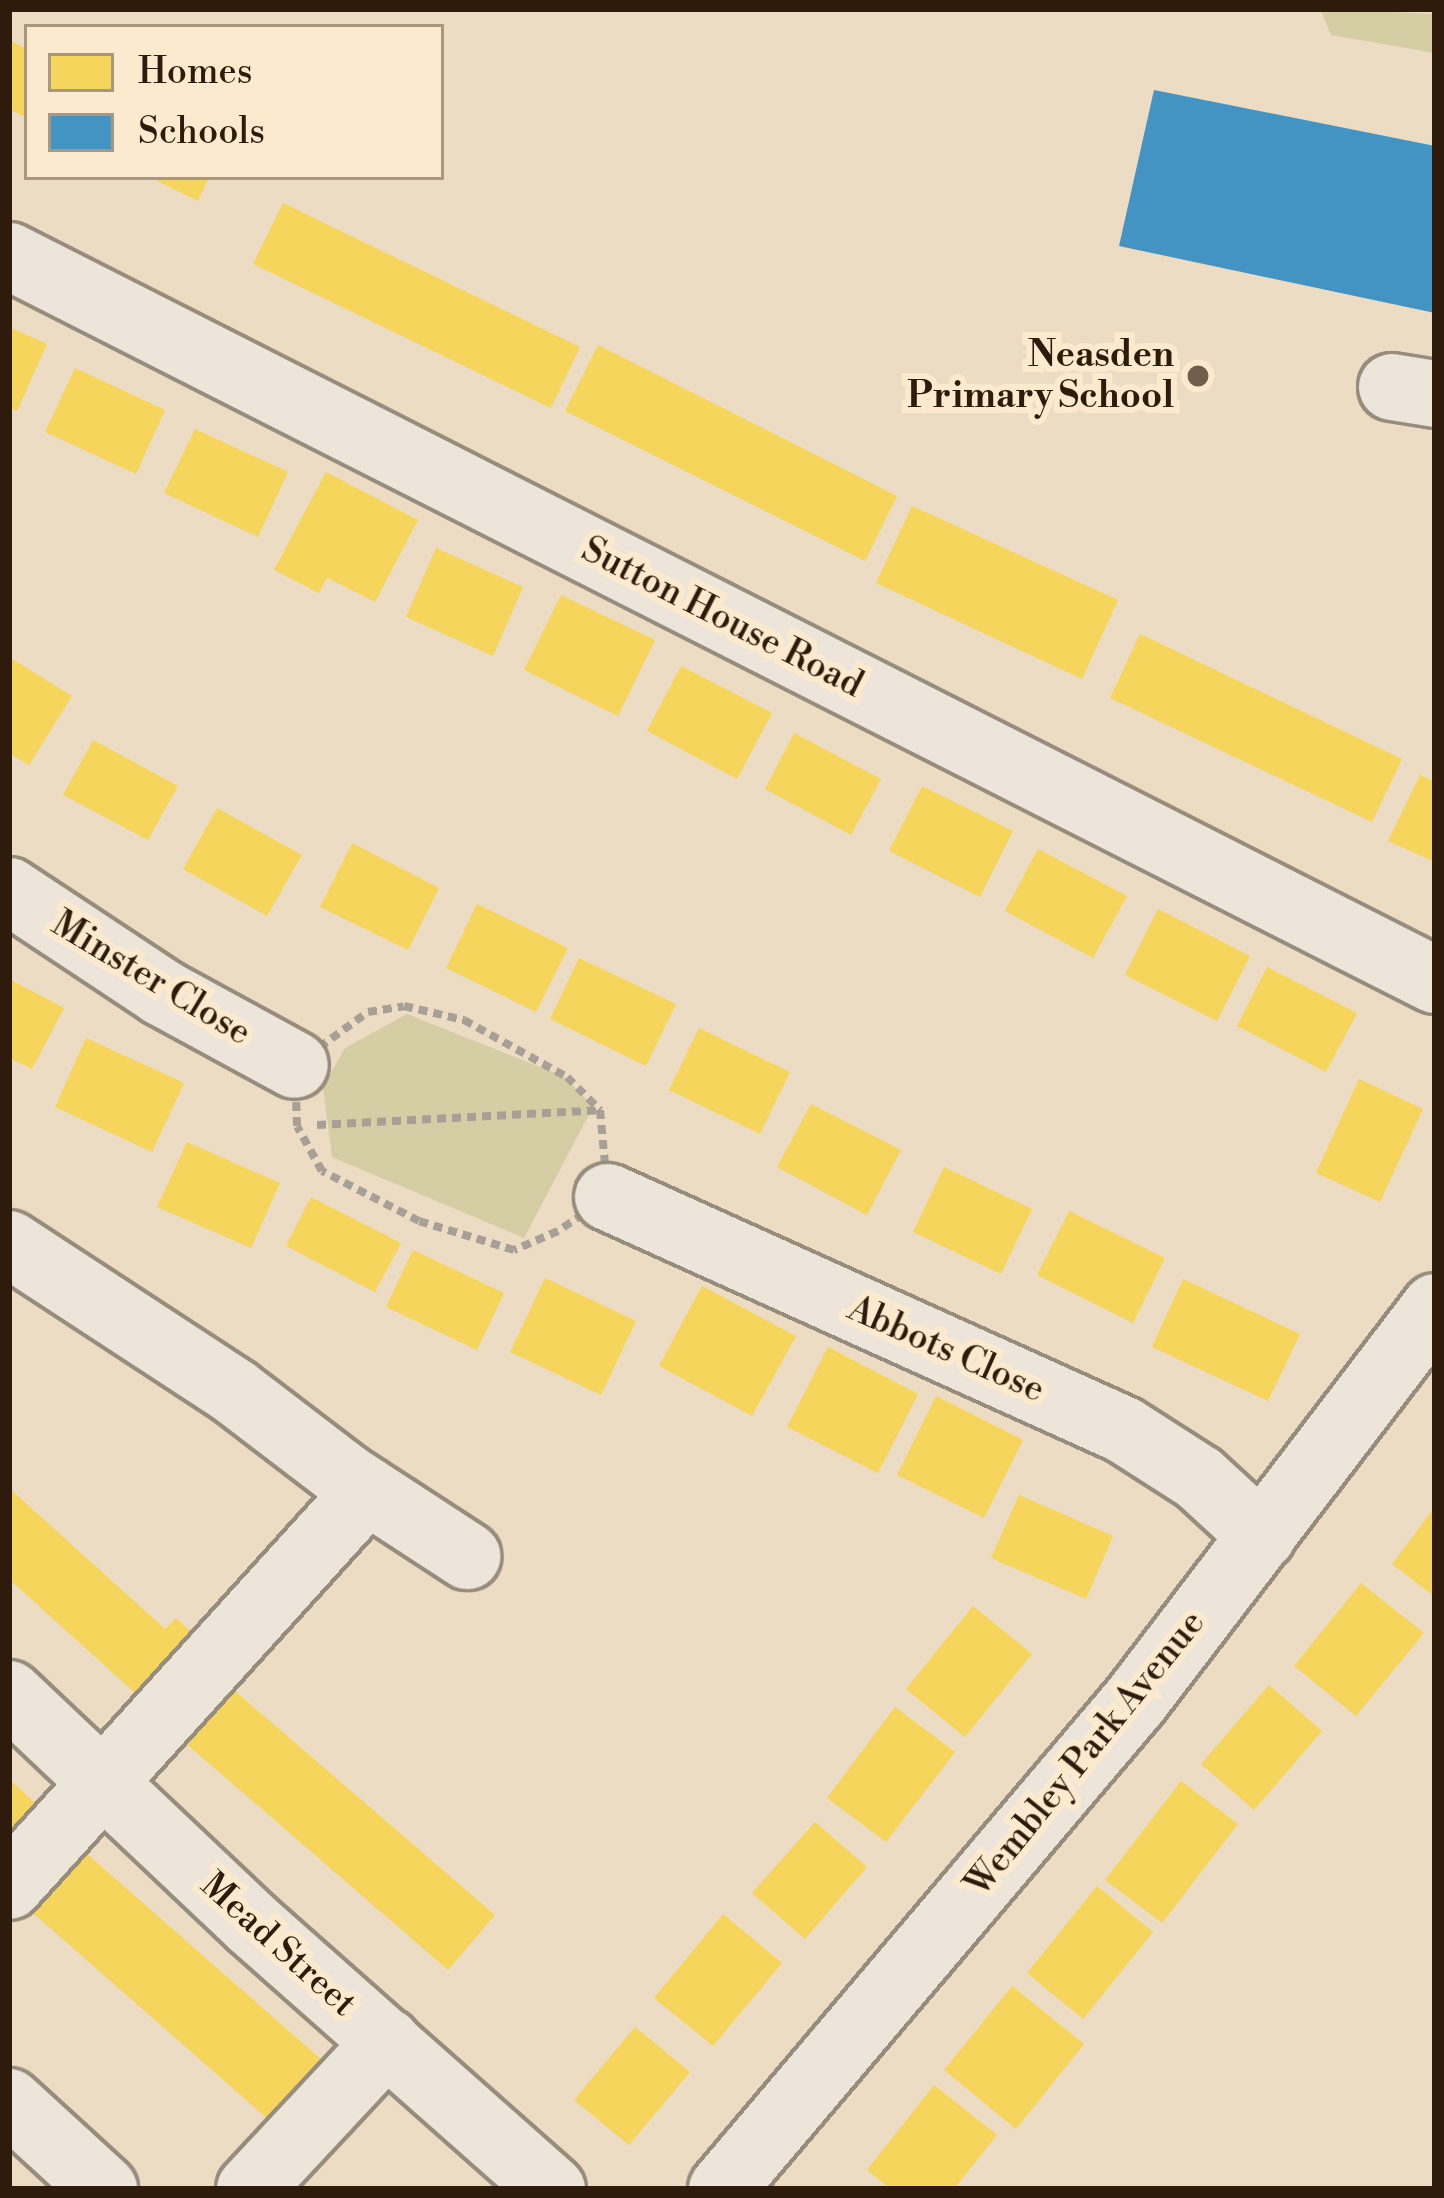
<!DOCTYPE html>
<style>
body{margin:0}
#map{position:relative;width:1444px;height:2198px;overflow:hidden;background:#ebdcc3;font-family:"Libre Bodoni",serif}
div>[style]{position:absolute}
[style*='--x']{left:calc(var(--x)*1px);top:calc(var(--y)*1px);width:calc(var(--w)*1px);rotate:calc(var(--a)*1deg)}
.green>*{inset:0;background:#d5cda4}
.homes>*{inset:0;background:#f6d55c}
.schools>*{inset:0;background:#4393c3}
.path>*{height:8px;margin-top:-4px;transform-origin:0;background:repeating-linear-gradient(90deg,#a8a096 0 9px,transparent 0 15px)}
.roads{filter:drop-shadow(3px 0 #978d7d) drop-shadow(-3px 0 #978d7d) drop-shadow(0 3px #978d7d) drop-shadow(0 -3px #978d7d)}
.minor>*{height:66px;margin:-33px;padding:0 33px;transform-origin:33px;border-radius:33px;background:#ede5d9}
.dots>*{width:33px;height:33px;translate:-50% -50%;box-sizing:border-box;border:6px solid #fceace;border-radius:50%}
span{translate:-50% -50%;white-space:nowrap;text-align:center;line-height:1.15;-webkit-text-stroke:12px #fceace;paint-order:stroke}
.poi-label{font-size:36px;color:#2e1b0c;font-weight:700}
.right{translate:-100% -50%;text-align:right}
.street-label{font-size:36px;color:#2e1b0c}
.frame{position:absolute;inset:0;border:12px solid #2e1b0c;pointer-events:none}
.legend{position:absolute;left:24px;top:24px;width:420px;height:156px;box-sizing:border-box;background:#fceace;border:3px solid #aa9780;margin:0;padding:15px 21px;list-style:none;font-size:36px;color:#2e1b0c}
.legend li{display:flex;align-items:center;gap:24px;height:60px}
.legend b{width:60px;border:3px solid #aa9780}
</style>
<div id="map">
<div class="green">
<div style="clip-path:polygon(1320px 9px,1435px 14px,1435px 53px,1331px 35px)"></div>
<div style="clip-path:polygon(407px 1014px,565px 1077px,593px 1107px,524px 1238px,332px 1157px,323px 1087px,345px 1048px)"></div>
</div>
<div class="homes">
<div style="clip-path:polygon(9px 40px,27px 49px,27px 118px,9px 109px)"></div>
<div style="clip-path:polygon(149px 177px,209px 177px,198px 201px)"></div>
<div style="clip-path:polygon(283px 203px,580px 347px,551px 408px,253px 264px)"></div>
<div style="clip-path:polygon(9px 327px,47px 344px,17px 411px,9px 407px)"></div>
<div style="clip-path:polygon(598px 345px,897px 496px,865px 561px,565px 411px)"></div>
<div style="clip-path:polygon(75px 368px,165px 410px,136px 474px,45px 432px)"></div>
<div style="clip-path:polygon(195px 429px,288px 472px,258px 537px,164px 493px)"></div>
<div style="clip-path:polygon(326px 472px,418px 520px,375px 602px,327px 578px,319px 593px,274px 570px)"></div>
<div style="clip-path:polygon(912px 506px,1118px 600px,1082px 679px,876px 583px)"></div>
<div style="clip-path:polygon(436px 548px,523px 587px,493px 656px,406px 617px)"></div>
<div style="clip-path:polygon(561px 595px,655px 640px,618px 716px,524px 670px)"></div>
<div style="clip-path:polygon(1140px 634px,1402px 759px,1372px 822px,1110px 698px)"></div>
<div style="clip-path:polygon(9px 657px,72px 696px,29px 765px,9px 753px)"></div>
<div style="clip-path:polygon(681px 666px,772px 713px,737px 779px,647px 731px)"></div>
<div style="clip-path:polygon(794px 733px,881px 779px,851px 835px,765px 789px)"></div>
<div style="clip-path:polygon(93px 740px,178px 786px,148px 840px,63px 795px)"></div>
<div style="clip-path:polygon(1420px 775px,1435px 782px,1435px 862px,1388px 841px)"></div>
<div style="clip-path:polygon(922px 786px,1013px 831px,980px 897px,889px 851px)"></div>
<div style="clip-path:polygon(217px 808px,302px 855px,267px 916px,183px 869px)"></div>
<div style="clip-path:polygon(352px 843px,439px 888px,408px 950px,320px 907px)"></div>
<div style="clip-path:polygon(1038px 849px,1127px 896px,1093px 958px,1005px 911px)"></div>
<div style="clip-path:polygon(477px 904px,568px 948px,536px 1012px,446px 968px)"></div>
<div style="clip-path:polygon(1158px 909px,1250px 956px,1217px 1021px,1125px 975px)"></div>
<div style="clip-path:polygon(579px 958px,676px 1004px,646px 1066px,550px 1019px)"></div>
<div style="clip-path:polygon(1267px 967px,1357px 1013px,1326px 1072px,1237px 1026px)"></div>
<div style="clip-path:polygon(9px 979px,64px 1008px,32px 1069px,9px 1058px)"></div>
<div style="clip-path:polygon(699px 1028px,790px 1072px,760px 1134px,669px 1090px)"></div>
<div style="clip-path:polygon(86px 1038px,184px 1083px,152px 1152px,55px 1107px)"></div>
<div style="clip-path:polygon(1359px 1079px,1423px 1109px,1380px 1202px,1316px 1173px)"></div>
<div style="clip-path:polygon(811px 1104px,901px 1150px,867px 1215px,777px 1167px)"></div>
<div style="clip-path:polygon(187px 1142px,280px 1183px,251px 1248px,157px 1207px)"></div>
<div style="clip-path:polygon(944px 1167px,1032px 1209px,1001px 1274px,913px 1232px)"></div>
<div style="clip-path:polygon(311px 1197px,401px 1243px,375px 1292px,286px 1246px)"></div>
<div style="clip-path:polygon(1069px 1211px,1165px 1258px,1133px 1323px,1037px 1275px)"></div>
<div style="clip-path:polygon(413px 1250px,504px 1293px,477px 1350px,386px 1307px)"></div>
<div style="clip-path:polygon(545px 1278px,636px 1321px,601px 1395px,510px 1352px)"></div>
<div style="clip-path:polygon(1183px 1279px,1300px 1334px,1268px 1401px,1152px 1347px)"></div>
<div style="clip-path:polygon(702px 1286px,796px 1336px,752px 1416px,659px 1366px)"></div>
<div style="clip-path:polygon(828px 1347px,918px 1394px,878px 1473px,787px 1427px)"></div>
<div style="clip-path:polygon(936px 1396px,1023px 1440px,984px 1518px,897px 1475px)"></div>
<div style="clip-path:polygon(9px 1488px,165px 1629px,176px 1618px,200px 1640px,145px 1702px,9px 1579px)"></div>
<div style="clip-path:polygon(1019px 1495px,1113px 1536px,1086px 1599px,991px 1558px)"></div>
<div style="clip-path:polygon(1435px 1507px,1435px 1597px,1392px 1564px)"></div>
<div style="clip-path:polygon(1361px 1583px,1424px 1633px,1356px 1716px,1294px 1666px)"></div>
<div style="clip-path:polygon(973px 1606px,1032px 1654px,965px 1737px,906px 1689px)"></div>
<div style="clip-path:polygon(221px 1679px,495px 1915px,448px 1970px,175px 1734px)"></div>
<div style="clip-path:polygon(1269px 1685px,1322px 1731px,1254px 1810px,1201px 1764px)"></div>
<div style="clip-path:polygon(895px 1707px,955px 1752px,886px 1842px,827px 1798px)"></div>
<div style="clip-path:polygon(9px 1779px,47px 1814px,9px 1856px)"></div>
<div style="clip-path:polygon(1181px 1781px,1238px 1824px,1162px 1923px,1105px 1880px)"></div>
<div style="clip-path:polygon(815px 1822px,867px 1867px,805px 1939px,752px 1893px)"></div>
<div style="clip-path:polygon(62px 1832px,339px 2075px,286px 2135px,9px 1892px)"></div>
<div style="clip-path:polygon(1097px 1886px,1153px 1932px,1083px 2019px,1027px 1973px)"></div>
<div style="clip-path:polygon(723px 1914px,782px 1963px,713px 2046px,654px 1998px)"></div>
<div style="clip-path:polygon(1012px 1986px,1084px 2044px,1016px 2129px,944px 2070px)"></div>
<div style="clip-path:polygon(635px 2027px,690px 2072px,629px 2145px,574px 2100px)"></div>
<div style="clip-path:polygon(934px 2085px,997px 2135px,954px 2189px,891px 2189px,867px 2170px)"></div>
</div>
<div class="schools">
<div style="clip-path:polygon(1154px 90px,1435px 146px,1435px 313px,1119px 246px)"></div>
</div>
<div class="path">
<div style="--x:404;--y:1006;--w:62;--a:13.1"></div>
<div style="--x:464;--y:1020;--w:118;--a:29"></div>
<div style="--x:567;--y:1077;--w:47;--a:45"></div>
<div style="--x:600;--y:1110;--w:87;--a:84.7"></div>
<div style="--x:608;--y:1197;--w:60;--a:145.8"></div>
<div style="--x:558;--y:1231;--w:48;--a:156.6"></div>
<div style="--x:514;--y:1250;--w:99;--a:-163"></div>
<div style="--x:419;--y:1221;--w:109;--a:-152.7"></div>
<div style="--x:322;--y:1171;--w:51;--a:-119.1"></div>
<div style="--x:297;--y:1126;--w:61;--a:-91.9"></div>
<div style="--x:295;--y:1065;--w:90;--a:-36"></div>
<div style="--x:368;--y:1012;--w:36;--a:-9"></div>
<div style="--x:317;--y:1125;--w:283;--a:-3"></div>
</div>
<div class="roads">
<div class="minor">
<div style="--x:9;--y:256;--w:1599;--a:26.92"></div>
<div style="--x:1392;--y:387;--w:44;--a:9.2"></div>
<div style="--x:9;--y:891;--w:185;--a:33.5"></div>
<div style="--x:163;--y:993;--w:150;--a:28.6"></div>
<div style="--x:608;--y:1197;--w:566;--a:24.3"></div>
<div style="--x:1124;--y:1430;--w:89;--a:32.6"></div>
<div style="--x:1199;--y:1478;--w:86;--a:42.6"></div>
<div style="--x:9;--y:1244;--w:270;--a:33.2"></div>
<div style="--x:235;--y:1392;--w:140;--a:37.4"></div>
<div style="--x:346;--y:1477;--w:145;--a:33.1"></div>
<div style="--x:9;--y:1694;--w:333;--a:43.4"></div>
<div style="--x:251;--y:1923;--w:402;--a:41.5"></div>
<div style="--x:9;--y:1886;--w:533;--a:-47.81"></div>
<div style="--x:9;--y:2102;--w:129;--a:42.5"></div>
<div style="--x:250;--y:2189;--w:201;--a:-47"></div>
<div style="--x:722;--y:2189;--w:641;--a:-49.75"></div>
<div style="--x:1136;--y:1700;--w:494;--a:-52.7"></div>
</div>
</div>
<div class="dots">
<div style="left:1198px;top:376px;background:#705f4c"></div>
</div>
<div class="poi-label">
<span class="right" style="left:1174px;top:376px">Neasden<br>Primary School</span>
</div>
<div class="street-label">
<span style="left:722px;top:618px;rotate:27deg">Sutton House Road</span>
<span style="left:151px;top:979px;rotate:31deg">Minster Close</span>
<span style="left:946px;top:1350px;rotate:24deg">Abbots Close</span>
<span style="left:1086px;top:1754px;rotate:-51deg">Wembley Park Avenue</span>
<span style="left:278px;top:1945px;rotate:42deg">Mead Street</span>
</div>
<div class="frame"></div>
<ul class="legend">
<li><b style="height:33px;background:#f6d55c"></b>Homes</li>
<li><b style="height:33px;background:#4393c3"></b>Schools</li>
</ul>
</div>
